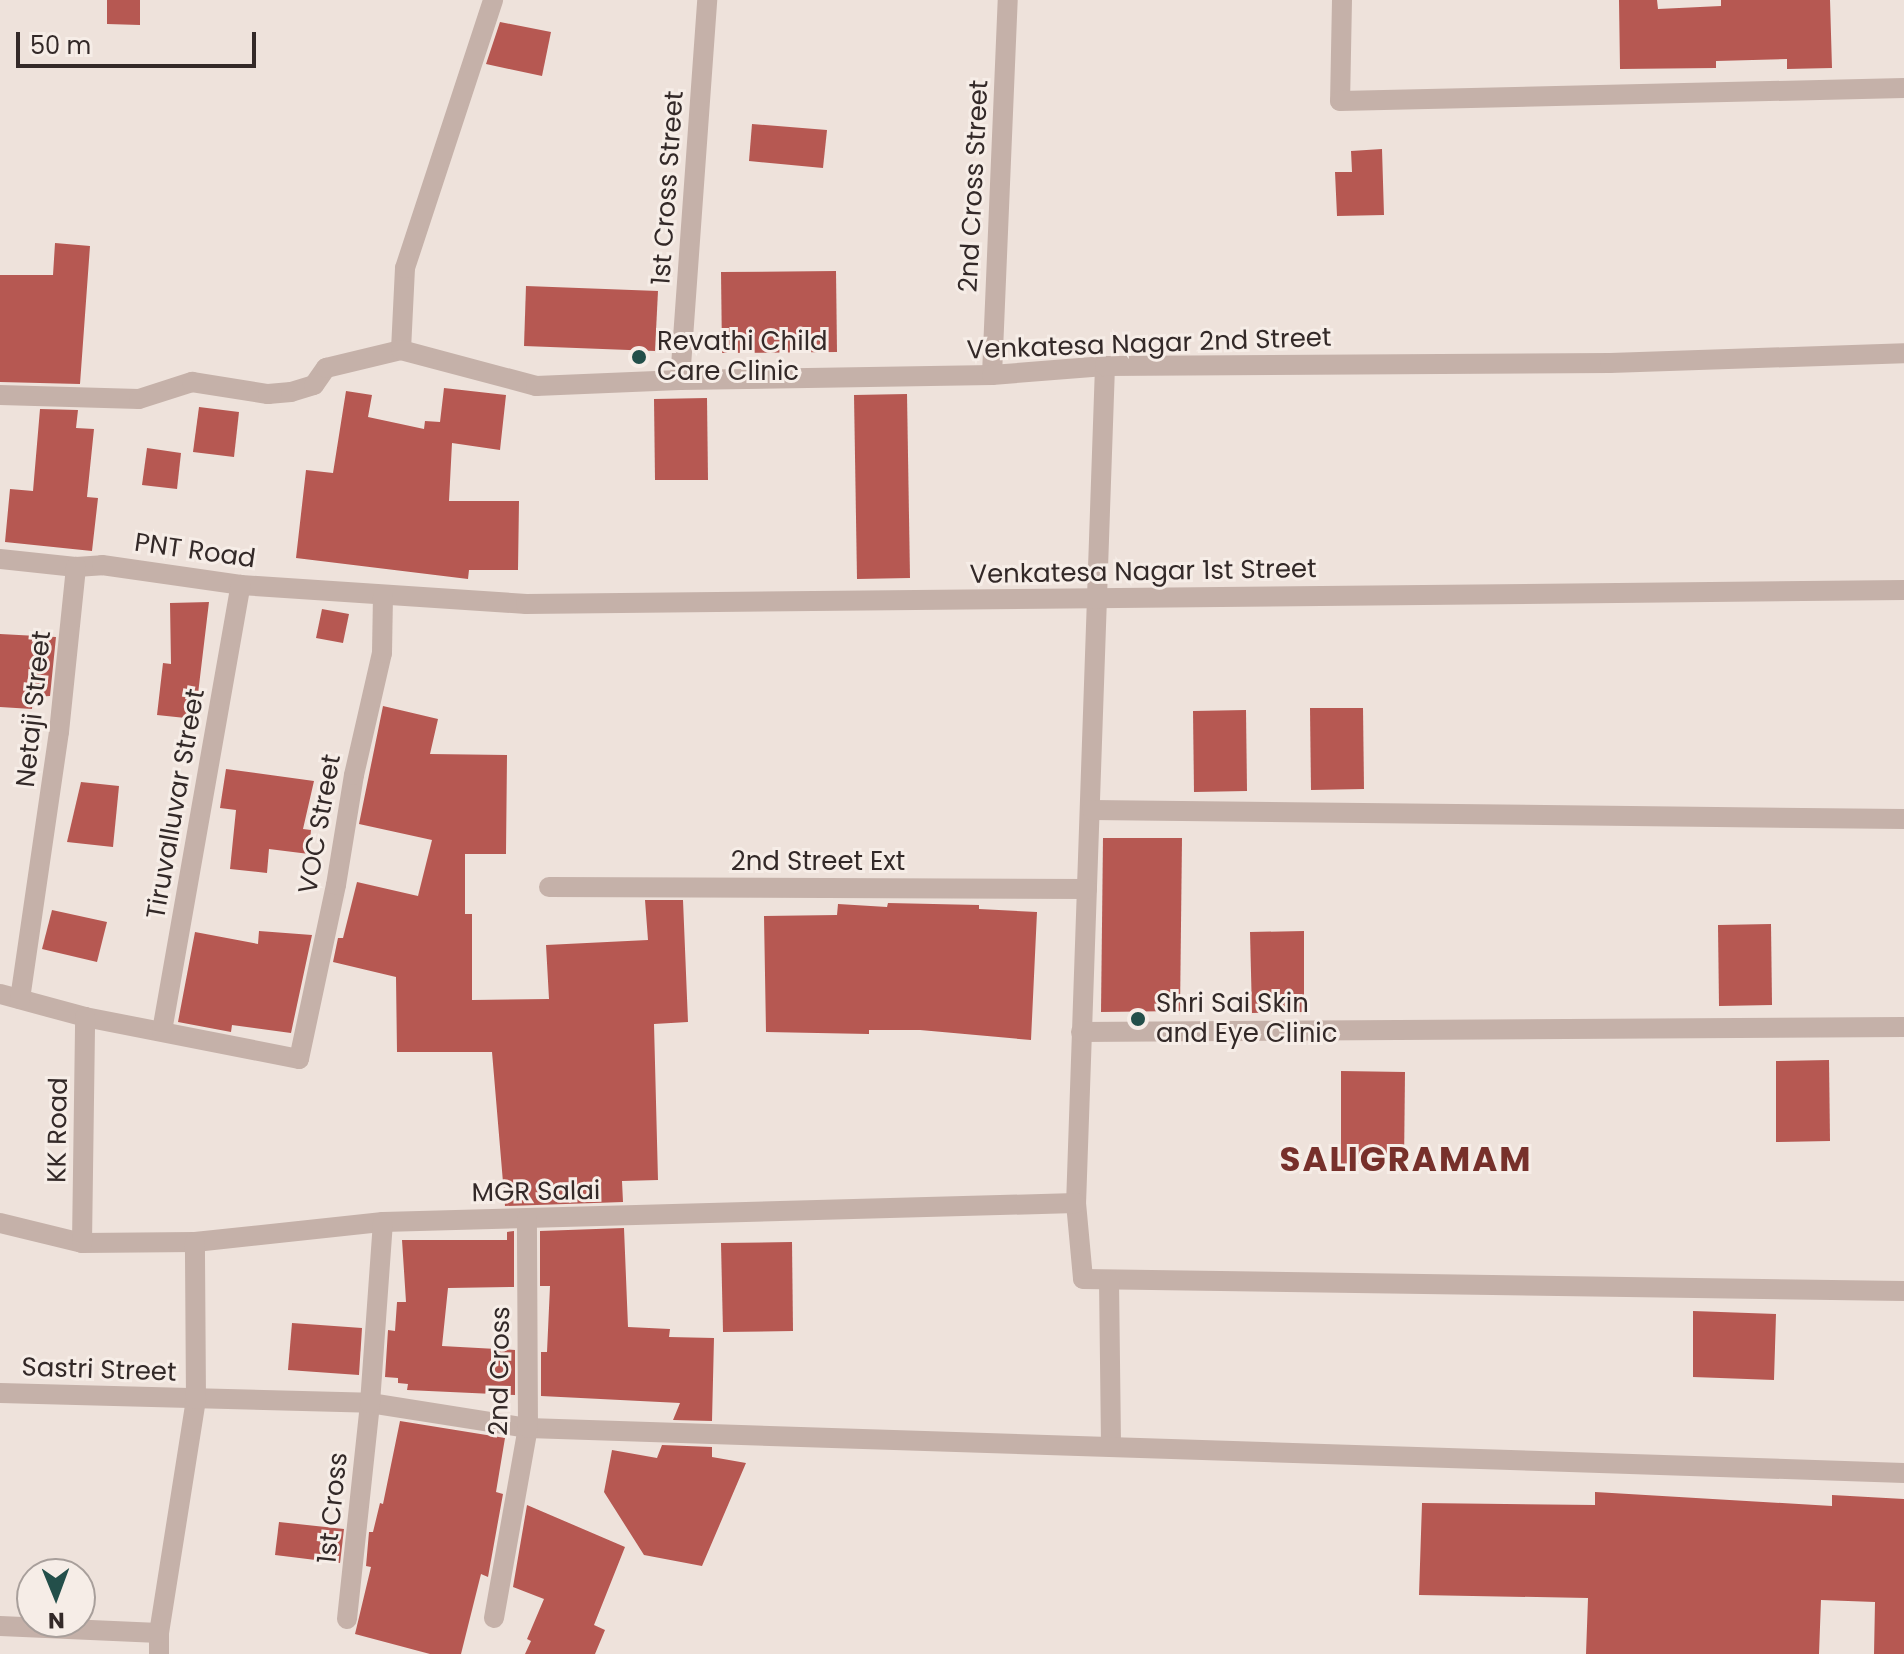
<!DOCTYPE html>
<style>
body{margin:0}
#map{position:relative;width:1904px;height:1654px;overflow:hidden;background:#eee2db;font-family:Poppins,sans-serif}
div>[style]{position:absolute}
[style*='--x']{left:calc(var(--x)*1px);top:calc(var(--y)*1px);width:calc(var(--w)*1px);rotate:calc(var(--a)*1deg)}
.building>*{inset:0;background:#b65852}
.minor>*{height:20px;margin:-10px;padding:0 10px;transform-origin:10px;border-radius:10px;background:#c5b1a9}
.dots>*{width:22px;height:22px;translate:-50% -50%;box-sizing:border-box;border:4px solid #f6ede7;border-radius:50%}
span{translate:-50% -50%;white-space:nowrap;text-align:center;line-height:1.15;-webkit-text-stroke:6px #f6ede7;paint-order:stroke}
.street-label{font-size:26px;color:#332928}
.poi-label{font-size:26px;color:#332928}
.left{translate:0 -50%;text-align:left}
.district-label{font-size:34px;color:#77302b;font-weight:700;letter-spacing:2px}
.north{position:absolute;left:16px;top:1558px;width:80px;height:80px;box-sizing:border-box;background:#f6ede7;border:2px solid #a89f9b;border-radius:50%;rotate:179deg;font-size:22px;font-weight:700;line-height:32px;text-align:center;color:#332928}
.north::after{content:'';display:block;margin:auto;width:28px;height:36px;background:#234f4a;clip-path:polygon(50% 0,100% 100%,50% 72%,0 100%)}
.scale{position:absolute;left:16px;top:32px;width:240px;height:36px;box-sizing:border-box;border:4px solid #332928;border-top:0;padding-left:10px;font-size:24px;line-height:28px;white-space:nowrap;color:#332928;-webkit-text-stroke:6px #f6ede7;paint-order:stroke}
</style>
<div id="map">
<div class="building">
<div style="clip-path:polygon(107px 0,140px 0,140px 25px,107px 24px)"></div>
<div style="clip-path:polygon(1619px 0,1657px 0,1658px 9px,1721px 6px,1721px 0,1830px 0,1832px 68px,1787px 69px,1787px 59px,1716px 61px,1716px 68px,1620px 69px)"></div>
<div style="clip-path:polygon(500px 22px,551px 32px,542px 76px,486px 64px)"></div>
<div style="clip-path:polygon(752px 124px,827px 130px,823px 168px,749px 161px)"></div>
<div style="clip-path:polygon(1382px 149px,1384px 215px,1337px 216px,1335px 172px,1352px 172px,1351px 151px)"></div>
<div style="clip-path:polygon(55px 243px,90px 246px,80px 384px,0 382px,0 275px,53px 275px)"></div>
<div style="clip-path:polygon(836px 271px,837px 352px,722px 353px,721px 272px)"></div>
<div style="clip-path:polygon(526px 286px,658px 291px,655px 351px,524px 346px)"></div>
<div style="clip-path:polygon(444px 388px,506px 395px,500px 450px,452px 443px,449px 501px,519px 501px,518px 570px,469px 570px,468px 579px,296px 558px,306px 470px,333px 473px,346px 391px,372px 395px,368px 417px,424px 429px,425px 421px,440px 422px)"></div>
<div style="clip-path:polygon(907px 394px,910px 578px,857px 579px,854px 395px)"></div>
<div style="clip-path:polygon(707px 398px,708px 480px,655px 480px,654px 399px)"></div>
<div style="clip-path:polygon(199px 407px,239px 412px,234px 457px,193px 452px)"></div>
<div style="clip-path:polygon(40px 409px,78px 410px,76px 428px,94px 429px,87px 497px,98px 498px,92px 551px,5px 542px,10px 489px,33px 491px)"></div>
<div style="clip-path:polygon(147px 448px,181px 453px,177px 489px,142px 485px)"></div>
<div style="clip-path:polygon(209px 602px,195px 719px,157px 715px,163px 663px,171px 664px,170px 603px)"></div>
<div style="clip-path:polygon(322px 609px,349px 614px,343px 643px,316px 638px)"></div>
<div style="clip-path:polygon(0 634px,56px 637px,50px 696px,33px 697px,32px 709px,0 707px)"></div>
<div style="clip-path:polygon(383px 706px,438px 719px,430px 754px,507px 755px,506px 854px,465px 854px,465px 914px,472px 914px,472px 1000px,549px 999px,546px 945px,648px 940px,645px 900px,683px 900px,688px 1022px,654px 1024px,658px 1180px,622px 1181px,623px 1202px,505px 1206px,492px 1052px,397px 1052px,396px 977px,333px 962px,338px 938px,343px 938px,357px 882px,418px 896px,432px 840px,359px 824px)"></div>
<div style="clip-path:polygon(1310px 708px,1363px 708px,1364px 789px,1311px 790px)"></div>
<div style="clip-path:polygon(1246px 710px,1247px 791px,1194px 792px,1193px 711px)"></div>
<div style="clip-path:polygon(226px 769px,314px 781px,303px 829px,311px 830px,309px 854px,269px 849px,267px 873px,230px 869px,236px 810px,220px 808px)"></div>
<div style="clip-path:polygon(81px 782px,119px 786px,113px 847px,67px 842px)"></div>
<div style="clip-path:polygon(1103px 838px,1182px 838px,1180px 1011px,1101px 1012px)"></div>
<div style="clip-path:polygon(888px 903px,979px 905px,979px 909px,1037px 912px,1031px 1040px,920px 1030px,869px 1030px,869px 1034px,766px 1032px,764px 916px,837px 915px,838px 904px,887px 907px)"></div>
<div style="clip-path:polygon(52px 910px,107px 922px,97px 962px,42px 949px)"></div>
<div style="clip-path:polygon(1771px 924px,1772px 1005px,1719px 1006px,1718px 925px)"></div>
<div style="clip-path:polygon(259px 931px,312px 935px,291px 1033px,232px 1025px,231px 1032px,178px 1022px,195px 932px,258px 944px)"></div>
<div style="clip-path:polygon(1304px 931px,1304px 1012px,1252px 1013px,1250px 932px)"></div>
<div style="clip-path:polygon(1829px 1060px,1830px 1141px,1776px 1142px,1776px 1061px)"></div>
<div style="clip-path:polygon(1341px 1071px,1405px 1072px,1404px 1164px,1341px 1164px)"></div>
<div style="clip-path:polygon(624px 1228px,628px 1327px,670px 1329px,669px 1337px,714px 1338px,712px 1421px,673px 1420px,680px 1403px,541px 1396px,541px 1352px,547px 1352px,550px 1286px,540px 1286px,540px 1231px)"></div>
<div style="clip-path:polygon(514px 1231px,514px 1287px,448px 1288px,442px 1346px,515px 1350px,515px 1395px,407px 1390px,408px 1384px,398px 1383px,398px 1378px,385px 1377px,388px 1330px,395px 1331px,397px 1302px,406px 1302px,402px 1240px,507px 1240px,507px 1232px)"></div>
<div style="clip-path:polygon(792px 1242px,793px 1331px,723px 1332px,721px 1243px)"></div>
<div style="clip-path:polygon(1693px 1311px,1776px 1314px,1774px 1380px,1693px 1377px)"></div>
<div style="clip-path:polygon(292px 1323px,362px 1328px,359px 1375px,288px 1370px)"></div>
<div style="clip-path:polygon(400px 1421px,505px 1438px,496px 1492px,503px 1494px,488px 1577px,481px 1574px,461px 1654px,430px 1654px,355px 1634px,371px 1567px,366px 1566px,369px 1532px,373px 1532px,380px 1503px,383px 1504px)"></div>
<div style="clip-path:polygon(662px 1445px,712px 1447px,712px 1457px,746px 1463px,702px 1566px,644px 1555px,604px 1492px,612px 1450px,657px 1458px)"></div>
<div style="clip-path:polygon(1595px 1492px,1832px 1506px,1832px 1495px,1904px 1499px,1904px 1654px,1874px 1654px,1875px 1602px,1821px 1600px,1819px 1654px,1586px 1654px,1588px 1598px,1419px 1595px,1422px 1503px,1595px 1505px)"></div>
<div style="clip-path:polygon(527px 1505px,625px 1547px,594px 1625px,605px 1630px,595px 1654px,525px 1654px,531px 1641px,527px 1639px,544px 1599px,513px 1587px)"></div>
<div style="clip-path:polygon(279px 1522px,344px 1529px,340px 1563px,275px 1555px)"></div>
</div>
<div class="minor">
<div style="--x:1342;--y:0;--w:101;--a:91.1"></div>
<div style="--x:1340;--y:101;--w:564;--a:-1.32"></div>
<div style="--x:401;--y:350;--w:82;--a:-87.2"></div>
<div style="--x:405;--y:268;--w:282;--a:-71.8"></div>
<div style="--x:1105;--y:366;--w:838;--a:91.98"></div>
<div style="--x:1076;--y:1203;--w:76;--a:84.7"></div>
<div style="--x:1083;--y:1279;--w:821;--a:0.84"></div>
<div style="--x:992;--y:375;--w:375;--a:-87.6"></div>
<div style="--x:680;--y:380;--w:381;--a:-85.9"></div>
<div style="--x:0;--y:395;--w:139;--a:1.6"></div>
<div style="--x:139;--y:399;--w:56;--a:-17.8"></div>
<div style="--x:192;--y:382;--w:77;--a:9"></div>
<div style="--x:268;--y:394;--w:23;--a:-5"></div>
<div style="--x:291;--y:392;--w:24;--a:-17"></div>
<div style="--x:314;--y:385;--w:21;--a:-55"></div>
<div style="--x:326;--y:368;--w:77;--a:-13.5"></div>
<div style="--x:401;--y:350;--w:140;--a:14.9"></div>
<div style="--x:536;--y:386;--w:144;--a:-2.4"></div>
<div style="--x:680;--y:380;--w:312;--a:-0.9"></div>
<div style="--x:992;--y:375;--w:113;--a:-4.6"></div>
<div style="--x:1105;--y:366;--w:505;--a:-0.34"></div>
<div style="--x:1610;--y:363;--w:294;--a:-1.9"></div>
<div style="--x:0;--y:559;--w:76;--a:6"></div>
<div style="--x:76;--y:567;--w:26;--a:-4"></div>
<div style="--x:102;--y:565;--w:140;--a:8.2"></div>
<div style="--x:241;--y:585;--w:286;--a:3.8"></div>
<div style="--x:526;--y:604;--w:1378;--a:-0.58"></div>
<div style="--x:1092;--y:810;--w:812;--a:0.64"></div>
<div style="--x:549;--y:887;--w:538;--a:0.21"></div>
<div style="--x:0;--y:994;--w:88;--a:15.1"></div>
<div style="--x:85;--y:1017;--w:218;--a:11.1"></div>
<div style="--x:299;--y:1059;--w:178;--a:-78"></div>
<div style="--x:336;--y:885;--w:111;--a:-80.7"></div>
<div style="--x:354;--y:775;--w:125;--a:-77.1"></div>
<div style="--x:382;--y:653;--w:56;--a:-89"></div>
<div style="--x:20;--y:999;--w:270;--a:-81.7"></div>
<div style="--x:59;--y:732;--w:166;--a:-84.1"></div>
<div style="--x:162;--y:1031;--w:453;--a:-80"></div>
<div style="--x:1081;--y:1032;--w:823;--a:-0.35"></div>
<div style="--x:0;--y:1223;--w:84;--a:13.7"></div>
<div style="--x:82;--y:1243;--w:113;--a:-0.5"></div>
<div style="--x:195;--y:1242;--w:189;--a:-6.1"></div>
<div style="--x:383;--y:1222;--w:693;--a:-1.57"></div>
<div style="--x:82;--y:1243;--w:226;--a:-89.2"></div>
<div style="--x:1109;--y:1280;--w:167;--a:89.3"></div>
<div style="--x:0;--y:1393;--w:370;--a:1.5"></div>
<div style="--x:370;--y:1403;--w:160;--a:9"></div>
<div style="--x:528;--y:1428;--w:1377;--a:1.87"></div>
<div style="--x:494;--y:1618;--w:193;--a:-79.9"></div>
<div style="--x:528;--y:1428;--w:209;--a:-90.3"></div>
<div style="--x:347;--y:1619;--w:217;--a:-83.9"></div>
<div style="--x:370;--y:1403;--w:181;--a:-85.9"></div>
<div style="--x:0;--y:1626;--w:159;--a:2.5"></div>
<div style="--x:159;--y:1654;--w:21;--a:-90"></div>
<div style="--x:159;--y:1633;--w:237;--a:-81"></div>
<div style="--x:196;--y:1399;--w:157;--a:-90.4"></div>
</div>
<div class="dots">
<div style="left:639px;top:357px;background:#234f4a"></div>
<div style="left:1138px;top:1019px;background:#234f4a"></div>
</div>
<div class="street-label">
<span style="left:974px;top:186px;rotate:-87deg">2nd Cross Street</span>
<span style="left:668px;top:188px;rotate:-86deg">1st Cross Street</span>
<span style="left:1149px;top:344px;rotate:-2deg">Venkatesa Nagar 2nd Street</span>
<span style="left:195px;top:551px;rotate:8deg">PNT Road</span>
<span style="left:1143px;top:572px;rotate:-1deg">Venkatesa Nagar 1st Street</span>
<span style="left:34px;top:709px;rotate:-84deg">Netaji Street</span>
<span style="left:176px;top:804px;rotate:-80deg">Tiruvalluvar Street</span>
<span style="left:320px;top:824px;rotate:-80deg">VOC Street</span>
<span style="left:818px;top:862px">2nd Street Ext</span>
<span style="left:58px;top:1130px;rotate:-89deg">KK Road</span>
<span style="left:536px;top:1192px;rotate:-1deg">MGR Salai</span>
<span style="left:99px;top:1370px;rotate:2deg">Sastri Street</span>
<span style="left:500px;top:1371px;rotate:-89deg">2nd Cross</span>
<span style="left:333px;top:1508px;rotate:-84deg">1st Cross</span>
</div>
<div class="poi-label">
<span class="left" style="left:657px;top:357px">Revathi Child<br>Care Clinic</span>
<span class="left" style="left:1156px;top:1019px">Shri Sai Skin<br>and Eye Clinic</span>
</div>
<div class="district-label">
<span style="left:1406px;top:1160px">SALIGRAMAM</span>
</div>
<div class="north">N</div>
<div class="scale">50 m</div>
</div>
